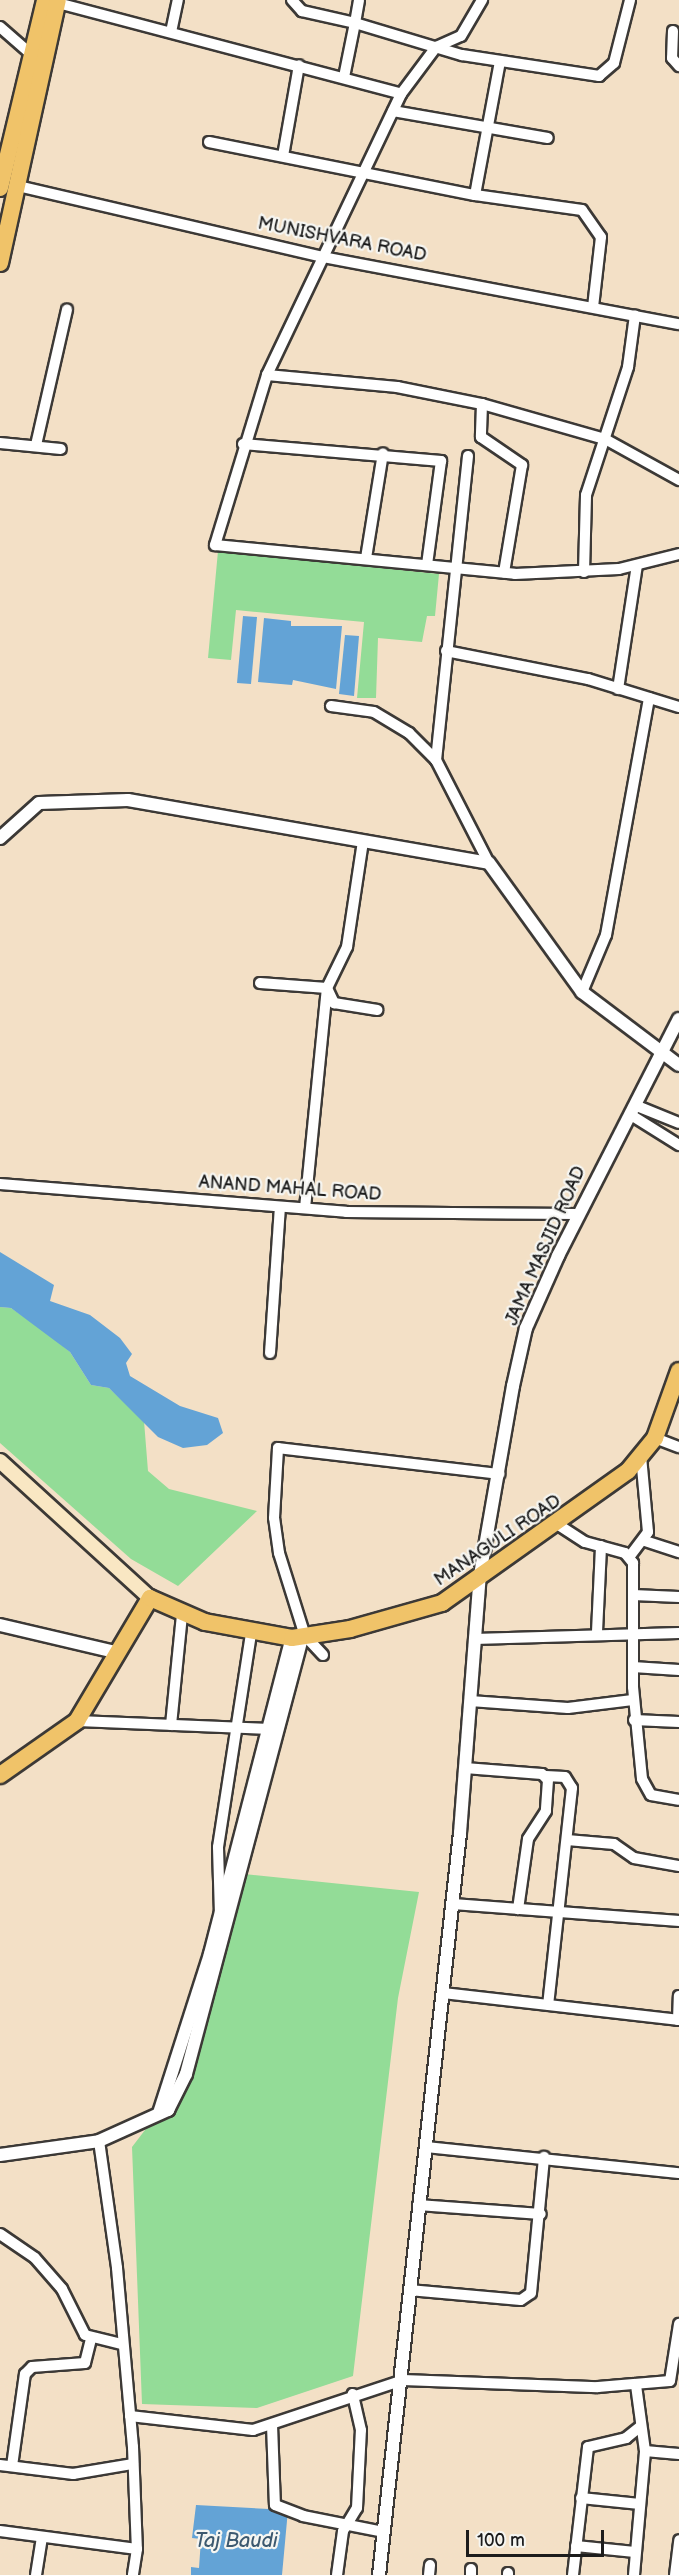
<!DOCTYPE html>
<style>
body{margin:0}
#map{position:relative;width:679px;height:2575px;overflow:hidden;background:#f3e0c6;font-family:"Balsamiq Sans",sans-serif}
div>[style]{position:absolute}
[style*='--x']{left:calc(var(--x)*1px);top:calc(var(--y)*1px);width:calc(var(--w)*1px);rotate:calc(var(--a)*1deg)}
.green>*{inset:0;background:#93dc97}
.water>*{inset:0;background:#63a3d6}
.roads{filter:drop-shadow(2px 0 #3c3936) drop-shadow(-2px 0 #3c3936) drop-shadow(0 2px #3c3936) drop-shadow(0 -2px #3c3936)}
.minor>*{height:10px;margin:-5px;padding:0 5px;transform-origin:5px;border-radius:5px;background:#fff}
.tertiary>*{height:12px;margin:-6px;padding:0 6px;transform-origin:6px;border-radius:6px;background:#fff}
.secondary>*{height:14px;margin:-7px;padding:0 7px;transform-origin:7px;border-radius:7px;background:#f9e7c3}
.primary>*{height:16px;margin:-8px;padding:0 8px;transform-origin:8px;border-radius:8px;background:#f0c369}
span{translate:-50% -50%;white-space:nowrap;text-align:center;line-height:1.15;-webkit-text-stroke:4.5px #f6f6f2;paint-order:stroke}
.street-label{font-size:18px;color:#1c1c1c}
.water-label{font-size:20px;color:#3c5970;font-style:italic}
.scale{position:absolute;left:466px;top:2530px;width:138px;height:27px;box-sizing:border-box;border:3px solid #1c1c1c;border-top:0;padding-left:8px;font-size:18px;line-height:21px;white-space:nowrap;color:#1c1c1c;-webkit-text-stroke:4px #f6f6f2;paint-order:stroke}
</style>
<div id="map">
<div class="green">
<div style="clip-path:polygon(218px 551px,439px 574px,435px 616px,427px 616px,422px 642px,378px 638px,376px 698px,357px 698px,364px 622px,236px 610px,231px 660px,208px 658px)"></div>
<div style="clip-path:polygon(0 1307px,11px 1308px,47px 1333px,70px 1352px,91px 1385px,109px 1388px,144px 1421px,148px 1471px,169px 1489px,257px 1511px,178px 1586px,131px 1559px,0 1443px)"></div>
<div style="clip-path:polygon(244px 1874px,419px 1892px,398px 1998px,353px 2376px,257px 2408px,142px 2404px,132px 2147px,168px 2100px)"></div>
</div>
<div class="water">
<div style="clip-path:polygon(243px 616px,257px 617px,251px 684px,237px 683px)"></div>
<div style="clip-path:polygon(264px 618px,291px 621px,291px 626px,342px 626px,336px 689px,293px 680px,292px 685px,258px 682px)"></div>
<div style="clip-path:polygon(345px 635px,359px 636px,354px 696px,339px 694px)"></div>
<div style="clip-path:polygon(0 1252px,54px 1285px,50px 1301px,90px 1315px,120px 1338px,132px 1354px,126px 1363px,130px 1376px,180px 1406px,218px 1418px,223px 1433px,207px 1445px,183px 1448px,158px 1437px,109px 1388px,91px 1385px,70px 1352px,11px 1308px,0 1307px)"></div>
<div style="clip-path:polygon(196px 2505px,288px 2510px,282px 2575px,191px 2575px,191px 2567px,199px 2568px,201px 2539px,192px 2538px)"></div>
</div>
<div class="roads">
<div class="minor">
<div style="--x:292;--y:0;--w:15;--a:48"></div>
<div style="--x:302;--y:11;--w:54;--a:12.8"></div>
<div style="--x:355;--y:23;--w:23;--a:-80"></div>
<div style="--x:54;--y:2;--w:359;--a:14.8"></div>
<div style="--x:401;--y:94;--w:311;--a:115.5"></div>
<div style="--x:267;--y:375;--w:178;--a:107"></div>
<div style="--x:215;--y:545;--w:301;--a:5.5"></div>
<div style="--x:515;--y:574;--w:104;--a:-2.8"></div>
<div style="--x:619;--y:569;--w:62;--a:-14"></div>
<div style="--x:0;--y:27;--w:43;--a:41.2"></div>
<div style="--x:673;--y:31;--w:27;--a:92"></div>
<div style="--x:672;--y:58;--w:11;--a:49"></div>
<div style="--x:171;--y:32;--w:33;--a:-78"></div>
<div style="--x:344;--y:77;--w:55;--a:-78.5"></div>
<div style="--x:355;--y:23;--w:112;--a:16.7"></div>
<div style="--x:462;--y:55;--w:139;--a:8.7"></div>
<div style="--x:599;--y:76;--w:20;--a:-41"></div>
<div style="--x:614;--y:63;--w:65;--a:-75.7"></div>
<div style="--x:401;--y:94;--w:59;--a:-53.3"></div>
<div style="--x:436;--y:47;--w:27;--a:-24"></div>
<div style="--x:461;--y:36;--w:42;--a:-59.7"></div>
<div style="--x:393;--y:111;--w:157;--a:9.9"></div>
<div style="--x:209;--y:142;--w:271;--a:11.3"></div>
<div style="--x:475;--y:195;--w:108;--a:8"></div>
<div style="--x:582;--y:210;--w:33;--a:55"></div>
<div style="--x:601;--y:237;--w:70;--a:96.5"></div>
<div style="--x:283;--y:156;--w:92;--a:-80"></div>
<div style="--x:18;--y:186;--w:313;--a:13.1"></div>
<div style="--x:323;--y:257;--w:362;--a:10.7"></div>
<div style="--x:475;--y:195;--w:136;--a:-79.4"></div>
<div style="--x:267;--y:375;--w:131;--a:5.3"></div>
<div style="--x:397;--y:387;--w:87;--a:11.3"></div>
<div style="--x:482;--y:404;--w:128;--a:15.9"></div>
<div style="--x:605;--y:439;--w:85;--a:29"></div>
<div style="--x:482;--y:404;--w:33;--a:92"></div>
<div style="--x:481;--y:437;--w:50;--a:34.3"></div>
<div style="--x:522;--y:465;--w:109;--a:99.5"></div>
<div style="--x:0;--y:443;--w:61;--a:5.6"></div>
<div style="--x:243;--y:444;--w:199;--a:4.9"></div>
<div style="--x:441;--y:461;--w:104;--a:97.7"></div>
<div style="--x:36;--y:445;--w:139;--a:-77.1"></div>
<div style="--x:468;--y:456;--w:306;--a:96"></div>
<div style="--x:436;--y:760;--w:116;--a:62.8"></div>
<div style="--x:366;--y:558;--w:106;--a:-80.8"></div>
<div style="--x:584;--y:572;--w:77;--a:-88.5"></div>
<div style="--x:586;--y:495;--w:135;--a:-71.8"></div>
<div style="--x:628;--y:367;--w:52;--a:-82.3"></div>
<div style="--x:446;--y:651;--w:145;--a:11.2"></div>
<div style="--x:588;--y:679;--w:95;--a:17.1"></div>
<div style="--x:618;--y:689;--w:125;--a:-81.3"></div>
<div style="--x:331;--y:706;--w:43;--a:7.9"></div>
<div style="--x:374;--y:712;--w:41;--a:31"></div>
<div style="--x:409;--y:733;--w:38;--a:45"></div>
<div style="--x:260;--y:983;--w:67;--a:4.3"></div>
<div style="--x:327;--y:988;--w:17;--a:65"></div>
<div style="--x:334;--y:1003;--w:44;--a:9.2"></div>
<div style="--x:582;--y:992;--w:62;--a:-67.2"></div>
<div style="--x:606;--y:935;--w:241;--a:-79.7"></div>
<div style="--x:637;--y:1106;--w:45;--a:22"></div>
<div style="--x:631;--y:1115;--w:57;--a:32"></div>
<div style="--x:0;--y:1184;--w:347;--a:4.6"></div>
<div style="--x:346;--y:1212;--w:232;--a:0.5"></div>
<div style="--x:305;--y:1208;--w:221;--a:-84.3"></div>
<div style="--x:327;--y:988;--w:46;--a:-64"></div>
<div style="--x:347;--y:947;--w:107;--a:-81.4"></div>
<div style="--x:270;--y:1353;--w:145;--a:-86.1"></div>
<div style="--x:655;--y:1438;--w:26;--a:21"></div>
<div style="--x:557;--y:1524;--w:33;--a:33"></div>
<div style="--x:585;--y:1542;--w:41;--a:15.4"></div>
<div style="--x:625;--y:1553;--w:13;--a:51"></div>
<div style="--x:633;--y:1563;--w:124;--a:90"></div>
<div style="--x:633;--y:1687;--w:92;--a:84.4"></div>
<div style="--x:642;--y:1779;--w:18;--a:61"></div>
<div style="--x:651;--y:1795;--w:28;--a:10"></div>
<div style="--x:645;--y:1541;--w:36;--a:18"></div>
<div style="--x:630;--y:1556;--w:30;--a:-53"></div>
<div style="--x:648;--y:1532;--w:76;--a:-95.3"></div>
<div style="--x:633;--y:1595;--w:46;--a:2.5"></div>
<div style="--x:597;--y:1632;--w:86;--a:-87.3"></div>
<div style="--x:474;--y:1639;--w:205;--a:-1.7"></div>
<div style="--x:323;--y:1655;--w:26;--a:-133"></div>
<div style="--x:305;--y:1636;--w:87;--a:-107.4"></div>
<div style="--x:279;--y:1553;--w:35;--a:-98"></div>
<div style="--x:274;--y:1518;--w:70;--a:-86.7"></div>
<div style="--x:278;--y:1448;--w:223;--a:6.7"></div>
<div style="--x:633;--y:1667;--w:46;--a:3.7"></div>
<div style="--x:470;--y:1701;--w:98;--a:4.1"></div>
<div style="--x:568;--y:1708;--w:65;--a:-7"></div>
<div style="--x:634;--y:1720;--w:45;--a:2.5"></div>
<div style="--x:77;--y:1721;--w:194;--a:2.4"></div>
<div style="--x:171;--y:1725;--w:112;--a:-84.3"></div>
<div style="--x:465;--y:1768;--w:77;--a:4.5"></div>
<div style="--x:542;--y:1774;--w:8;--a:45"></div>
<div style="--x:548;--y:1780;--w:31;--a:94"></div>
<div style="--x:546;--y:1811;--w:33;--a:123"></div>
<div style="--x:528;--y:1839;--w:71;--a:98.1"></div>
<div style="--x:546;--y:1776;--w:19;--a:3"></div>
<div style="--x:565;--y:1777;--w:13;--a:58"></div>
<div style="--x:572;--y:1788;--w:218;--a:96.3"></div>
<div style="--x:567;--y:1840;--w:47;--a:4.9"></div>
<div style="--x:614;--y:1844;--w:24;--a:35"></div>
<div style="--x:634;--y:1858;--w:46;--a:10.1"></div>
<div style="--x:453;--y:1904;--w:227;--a:4.3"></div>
<div style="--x:220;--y:1915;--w:68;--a:-91.7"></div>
<div style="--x:218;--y:1847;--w:216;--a:-81.2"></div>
<div style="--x:443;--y:1993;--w:238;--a:6.5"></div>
<div style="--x:678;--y:2020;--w:24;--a:-88"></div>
<div style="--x:99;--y:2141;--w:128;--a:81.9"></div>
<div style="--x:117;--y:2268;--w:180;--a:84.9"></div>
<div style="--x:133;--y:2447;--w:102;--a:87.8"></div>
<div style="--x:137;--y:2549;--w:26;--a:99"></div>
<div style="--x:426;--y:2147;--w:254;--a:5.9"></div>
<div style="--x:418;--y:2205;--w:123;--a:4.2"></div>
<div style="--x:0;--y:2234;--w:42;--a:34.4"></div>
<div style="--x:35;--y:2258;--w:41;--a:48.9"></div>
<div style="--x:62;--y:2289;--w:51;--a:63.4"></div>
<div style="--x:85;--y:2335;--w:36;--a:14"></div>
<div style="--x:409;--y:2290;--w:112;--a:5.1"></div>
<div style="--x:521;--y:2300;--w:12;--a:-35"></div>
<div style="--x:531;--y:2293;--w:137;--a:-84.5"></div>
<div style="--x:130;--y:2416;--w:124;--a:6.5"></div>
<div style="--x:253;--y:2430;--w:158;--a:-18.4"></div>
<div style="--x:403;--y:2380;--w:195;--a:2.1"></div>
<div style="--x:598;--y:2387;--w:72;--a:-4.8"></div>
<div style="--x:670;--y:2381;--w:58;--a:-81"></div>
<div style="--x:272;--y:2425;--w:80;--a:87.9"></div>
<div style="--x:275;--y:2505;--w:30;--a:21"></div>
<div style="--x:303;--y:2516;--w:83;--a:11.2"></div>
<div style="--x:645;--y:2451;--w:34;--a:5"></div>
<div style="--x:0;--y:2465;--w:74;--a:7"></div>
<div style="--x:73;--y:2474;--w:61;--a:-9.5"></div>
<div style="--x:12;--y:2466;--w:93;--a:-82"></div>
<div style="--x:25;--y:2374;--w:10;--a:-45"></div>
<div style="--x:32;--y:2367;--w:53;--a:-4.3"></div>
<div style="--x:85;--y:2363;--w:25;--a:-76"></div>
<div style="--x:581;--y:2498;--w:59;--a:5.8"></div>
<div style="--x:0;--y:2531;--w:138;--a:7.5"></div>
<div style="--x:576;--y:2546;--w:59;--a:5.8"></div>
<div style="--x:36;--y:2575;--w:38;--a:-81"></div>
<div style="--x:337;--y:2575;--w:44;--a:-82.2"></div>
<div style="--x:343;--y:2531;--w:27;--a:-59"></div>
<div style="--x:357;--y:2508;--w:78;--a:-87.1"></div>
<div style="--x:361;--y:2430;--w:37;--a:-103"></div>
<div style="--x:429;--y:2575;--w:10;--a:-84"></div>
<div style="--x:471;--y:2575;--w:6;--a:-90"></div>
<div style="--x:508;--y:2575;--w:2;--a:-90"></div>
<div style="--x:573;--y:2575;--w:129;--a:-83.3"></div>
<div style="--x:588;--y:2447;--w:39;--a:-13"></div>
<div style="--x:626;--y:2438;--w:19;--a:-39"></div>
<div style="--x:634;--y:2575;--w:124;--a:-84.9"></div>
<div style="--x:645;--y:2451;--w:67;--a:-97.8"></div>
<div style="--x:675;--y:2575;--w:35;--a:-83"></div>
</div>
<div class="tertiary">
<div style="--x:0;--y:838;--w:52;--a:-41.9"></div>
<div style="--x:39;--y:803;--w:89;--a:-1.9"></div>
<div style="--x:128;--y:800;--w:366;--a:9.9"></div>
<div style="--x:489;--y:863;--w:159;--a:54.2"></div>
<div style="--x:582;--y:992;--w:121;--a:37"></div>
<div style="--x:0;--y:1625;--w:122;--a:13.2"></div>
<div style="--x:159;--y:2113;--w:167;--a:-72.2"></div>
<div style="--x:210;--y:1954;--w:326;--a:-75.5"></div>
<div style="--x:0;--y:2155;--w:100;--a:-8"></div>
<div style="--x:99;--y:2141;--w:76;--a:-24.2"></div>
<div style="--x:168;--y:2110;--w:40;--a:-63.4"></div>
<div style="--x:186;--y:2074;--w:452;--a:-75.1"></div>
<div style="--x:379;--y:2575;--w:746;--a:-83.77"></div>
<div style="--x:460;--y:1833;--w:259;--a:-85.6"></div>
<div style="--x:480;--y:1575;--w:192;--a:-80.1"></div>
<div style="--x:513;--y:1386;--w:59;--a:-77.4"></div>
<div style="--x:526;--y:1328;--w:79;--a:-66"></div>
<div style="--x:558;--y:1256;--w:266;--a:-63"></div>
</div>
<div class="secondary">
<div style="--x:0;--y:1461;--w:203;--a:42.4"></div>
</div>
<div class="primary">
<div style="--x:0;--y:188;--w:193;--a:-76.5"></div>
<div style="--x:0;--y:263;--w:269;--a:-77.6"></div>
<div style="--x:0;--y:1775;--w:94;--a:-35"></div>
<div style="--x:77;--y:1721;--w:143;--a:-59.3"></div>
<div style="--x:150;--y:1598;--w:60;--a:23.6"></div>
<div style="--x:205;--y:1622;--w:88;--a:10.4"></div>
<div style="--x:292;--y:1638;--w:59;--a:-8.8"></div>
<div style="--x:350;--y:1629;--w:96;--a:-15.8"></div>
<div style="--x:442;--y:1603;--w:228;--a:-35.4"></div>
<div style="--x:628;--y:1471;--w:43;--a:-50.7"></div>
<div style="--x:655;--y:1438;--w:71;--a:-70.3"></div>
</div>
</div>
<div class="street-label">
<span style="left:342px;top:240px;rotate:11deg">MUNISHVARA ROAD</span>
<span style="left:290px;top:1189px;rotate:4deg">ANAND MAHAL ROAD</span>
<span style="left:546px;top:1246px;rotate:-66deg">JAMA MASJID ROAD</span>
<span style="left:498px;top:1541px;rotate:-34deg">MANAGULI ROAD</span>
</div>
<div class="water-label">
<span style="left:236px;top:2541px">Taj Baudi</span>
</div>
<div class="scale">100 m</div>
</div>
